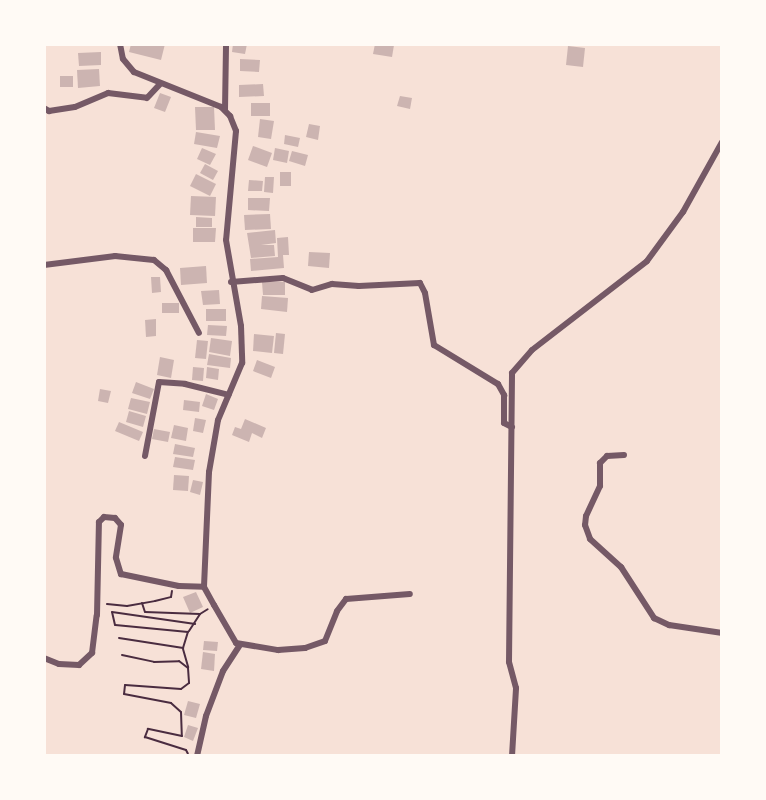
<!DOCTYPE html>
<style>
body{margin:0}
#map{position:relative;width:766px;height:800px;overflow:hidden;background:#f7e1d7;font-family:Raleway,sans-serif}
div>[style]{position:absolute}
[style*='--x']{left:calc(var(--x)*1px);top:calc(var(--y)*1px);width:calc(var(--w)*1px);rotate:calc(var(--a)*1deg)}
.building>*{inset:0;background:#ccb4b1}
.path>*{height:2px;margin:-1px;padding:0 1px;transform-origin:1px;border-radius:1px;background:#4a2c40}
.minor>*{height:6px;margin:-3px;padding:0 3px;transform-origin:3px;border-radius:3px;background:#755966}
span{translate:-50% -50%;white-space:nowrap;text-align:center;line-height:1.15;-webkit-text-stroke:6px #fffaf5;paint-order:stroke}
.frame{position:absolute;inset:0;border:46px solid #fffaf5;pointer-events:none}
</style>
<div id="map">
<div class="building">
<div style="clip-path:polygon(131px 44px,165px 44px,161px 60px,129px 52px)"></div>
<div style="clip-path:polygon(233px 44px,247px 44px,245px 54px,232px 52px)"></div>
<div style="clip-path:polygon(375px 44px,394px 45px,392px 57px,373px 54px)"></div>
<div style="clip-path:polygon(568px 46px,585px 48px,583px 67px,566px 65px)"></div>
<div style="clip-path:polygon(101px 52px,101px 65px,79px 66px,78px 53px)"></div>
<div style="clip-path:polygon(240px 59px,260px 60px,259px 72px,240px 71px)"></div>
<div style="clip-path:polygon(99px 69px,100px 86px,78px 88px,77px 70px)"></div>
<div style="clip-path:polygon(60px 76px,73px 76px,73px 87px,60px 87px)"></div>
<div style="clip-path:polygon(263px 84px,264px 96px,239px 97px,239px 85px)"></div>
<div style="clip-path:polygon(160px 93px,171px 97px,165px 112px,154px 108px)"></div>
<div style="clip-path:polygon(400px 96px,412px 98px,410px 109px,397px 106px)"></div>
<div style="clip-path:polygon(251px 103px,270px 103px,270px 116px,251px 116px)"></div>
<div style="clip-path:polygon(195px 107px,214px 107px,215px 130px,196px 130px)"></div>
<div style="clip-path:polygon(260px 119px,274px 121px,271px 139px,258px 137px)"></div>
<div style="clip-path:polygon(309px 124px,320px 126px,318px 140px,306px 137px)"></div>
<div style="clip-path:polygon(196px 132px,220px 136px,217px 148px,194px 144px)"></div>
<div style="clip-path:polygon(285px 135px,300px 138px,298px 147px,284px 144px)"></div>
<div style="clip-path:polygon(253px 146px,272px 153px,267px 167px,248px 160px)"></div>
<div style="clip-path:polygon(202px 148px,216px 154px,210px 165px,197px 159px)"></div>
<div style="clip-path:polygon(275px 148px,289px 151px,287px 163px,273px 160px)"></div>
<div style="clip-path:polygon(292px 151px,308px 155px,305px 166px,289px 161px)"></div>
<div style="clip-path:polygon(205px 164px,218px 171px,213px 180px,200px 173px)"></div>
<div style="clip-path:polygon(280px 172px,291px 172px,291px 186px,280px 186px)"></div>
<div style="clip-path:polygon(196px 174px,216px 184px,210px 196px,190px 186px)"></div>
<div style="clip-path:polygon(265px 177px,274px 177px,273px 193px,264px 192px)"></div>
<div style="clip-path:polygon(249px 180px,263px 181px,262px 191px,248px 191px)"></div>
<div style="clip-path:polygon(191px 196px,216px 197px,215px 216px,190px 215px)"></div>
<div style="clip-path:polygon(248px 198px,270px 198px,269px 211px,248px 210px)"></div>
<div style="clip-path:polygon(270px 214px,271px 229px,245px 230px,244px 215px)"></div>
<div style="clip-path:polygon(196px 217px,212px 218px,212px 227px,196px 227px)"></div>
<div style="clip-path:polygon(193px 228px,216px 228px,215px 242px,193px 242px)"></div>
<div style="clip-path:polygon(275px 230px,276px 243px,261px 245px,274px 245px,275px 256px,251px 258px,247px 233px)"></div>
<div style="clip-path:polygon(288px 237px,289px 255px,283px 255px,284px 268px,251px 271px,250px 259px,278px 257px,277px 238px)"></div>
<div style="clip-path:polygon(309px 252px,330px 253px,329px 268px,308px 266px)"></div>
<div style="clip-path:polygon(206px 266px,207px 283px,181px 285px,180px 268px)"></div>
<div style="clip-path:polygon(151px 277px,160px 277px,161px 292px,152px 293px)"></div>
<div style="clip-path:polygon(262px 282px,285px 282px,285px 295px,263px 295px)"></div>
<div style="clip-path:polygon(219px 290px,220px 304px,203px 305px,201px 291px)"></div>
<div style="clip-path:polygon(262px 296px,288px 298px,287px 312px,261px 309px)"></div>
<div style="clip-path:polygon(162px 303px,179px 303px,179px 313px,162px 313px)"></div>
<div style="clip-path:polygon(206px 309px,226px 309px,226px 321px,206px 321px)"></div>
<div style="clip-path:polygon(156px 319px,156px 336px,146px 337px,145px 320px)"></div>
<div style="clip-path:polygon(208px 325px,227px 326px,226px 336px,207px 335px)"></div>
<div style="clip-path:polygon(276px 333px,285px 334px,283px 354px,274px 353px)"></div>
<div style="clip-path:polygon(254px 334px,274px 336px,272px 353px,253px 351px)"></div>
<div style="clip-path:polygon(211px 338px,232px 341px,230px 356px,209px 352px)"></div>
<div style="clip-path:polygon(197px 340px,208px 341px,206px 359px,195px 358px)"></div>
<div style="clip-path:polygon(209px 354px,231px 358px,230px 368px,207px 365px)"></div>
<div style="clip-path:polygon(160px 357px,174px 360px,171px 378px,157px 375px)"></div>
<div style="clip-path:polygon(257px 360px,275px 367px,271px 378px,253px 371px)"></div>
<div style="clip-path:polygon(193px 367px,204px 368px,203px 381px,192px 380px)"></div>
<div style="clip-path:polygon(207px 367px,219px 369px,218px 380px,206px 378px)"></div>
<div style="clip-path:polygon(136px 382px,154px 389px,150px 399px,132px 393px)"></div>
<div style="clip-path:polygon(100px 389px,111px 391px,108px 403px,98px 401px)"></div>
<div style="clip-path:polygon(206px 394px,218px 399px,214px 410px,202px 406px)"></div>
<div style="clip-path:polygon(131px 398px,150px 402px,147px 414px,128px 409px)"></div>
<div style="clip-path:polygon(184px 400px,200px 402px,199px 412px,183px 410px)"></div>
<div style="clip-path:polygon(129px 411px,146px 416px,143px 427px,126px 422px)"></div>
<div style="clip-path:polygon(195px 418px,206px 420px,203px 433px,193px 431px)"></div>
<div style="clip-path:polygon(245px 419px,266px 428px,262px 438px,252px 433px,249px 442px,232px 435px,235px 427px,241px 429px)"></div>
<div style="clip-path:polygon(119px 422px,143px 432px,139px 441px,115px 431px)"></div>
<div style="clip-path:polygon(174px 425px,188px 428px,186px 441px,171px 438px)"></div>
<div style="clip-path:polygon(154px 429px,170px 432px,168px 442px,152px 439px)"></div>
<div style="clip-path:polygon(175px 444px,195px 448px,193px 457px,173px 454px)"></div>
<div style="clip-path:polygon(175px 457px,195px 460px,193px 470px,173px 467px)"></div>
<div style="clip-path:polygon(174px 475px,189px 476px,188px 491px,173px 490px)"></div>
<div style="clip-path:polygon(193px 480px,203px 482px,200px 495px,190px 492px)"></div>
<div style="clip-path:polygon(196px 592px,203px 607px,190px 613px,183px 597px)"></div>
<div style="clip-path:polygon(204px 641px,218px 642px,217px 651px,203px 650px)"></div>
<div style="clip-path:polygon(203px 652px,215px 654px,214px 671px,201px 669px)"></div>
<div style="clip-path:polygon(188px 701px,200px 704px,196px 718px,184px 715px)"></div>
<div style="clip-path:polygon(188px 725px,198px 728px,193px 741px,184px 737px)"></div>
</div>
<div class="path">
<div style="--x:142;--y:603;--w:9;--a:72"></div>
<div style="--x:145;--y:612;--w:55;--a:2.1"></div>
<div style="--x:107;--y:604;--w:20;--a:6"></div>
<div style="--x:127;--y:606;--w:28;--a:-10"></div>
<div style="--x:155;--y:601;--w:16;--a:-14"></div>
<div style="--x:171;--y:597;--w:6;--a:-81"></div>
<div style="--x:189;--y:631;--w:20;--a:-57"></div>
<div style="--x:200;--y:614;--w:9;--a:-32"></div>
<div style="--x:119;--y:638;--w:65;--a:8.9"></div>
<div style="--x:183;--y:648;--w:17;--a:-73"></div>
<div style="--x:188;--y:632;--w:73;--a:-174.5"></div>
<div style="--x:115;--y:625;--w:13;--a:-103"></div>
<div style="--x:112;--y:612;--w:84;--a:8.2"></div>
<div style="--x:183;--y:649;--w:19;--a:74"></div>
<div style="--x:122;--y:655;--w:33;--a:12"></div>
<div style="--x:154;--y:662;--w:25;--a:-2"></div>
<div style="--x:179;--y:661;--w:11;--a:38"></div>
<div style="--x:188;--y:668;--w:15;--a:86"></div>
<div style="--x:189;--y:683;--w:10;--a:143"></div>
<div style="--x:181;--y:689;--w:56;--a:-175.9"></div>
<div style="--x:125;--y:685;--w:9;--a:96"></div>
<div style="--x:124;--y:694;--w:48;--a:10.8"></div>
<div style="--x:171;--y:703;--w:13;--a:42"></div>
<div style="--x:181;--y:712;--w:24;--a:88"></div>
<div style="--x:182;--y:736;--w:35;--a:-168"></div>
<div style="--x:148;--y:729;--w:9;--a:111"></div>
<div style="--x:145;--y:737;--w:43;--a:17.6"></div>
<div style="--x:186;--y:750;--w:4;--a:63"></div>
</div>
<div class="minor">
<div style="--x:120;--y:44;--w:15;--a:79"></div>
<div style="--x:123;--y:59;--w:17;--a:50"></div>
<div style="--x:134;--y:72;--w:94;--a:21.9"></div>
<div style="--x:221;--y:107;--w:13;--a:45"></div>
<div style="--x:230;--y:116;--w:16;--a:68"></div>
<div style="--x:236;--y:131;--w:109;--a:95.2"></div>
<div style="--x:226;--y:240;--w:87;--a:80.1"></div>
<div style="--x:241;--y:326;--w:37;--a:88"></div>
<div style="--x:242;--y:363;--w:62;--a:112.8"></div>
<div style="--x:218;--y:420;--w:53;--a:99.8"></div>
<div style="--x:209;--y:472;--w:115;--a:92.5"></div>
<div style="--x:204;--y:587;--w:21;--a:61"></div>
<div style="--x:214;--y:605;--w:44;--a:59.9"></div>
<div style="--x:236;--y:643;--w:43;--a:9.5"></div>
<div style="--x:278;--y:650;--w:27;--a:-4"></div>
<div style="--x:305;--y:648;--w:21;--a:-19"></div>
<div style="--x:325;--y:641;--w:32;--a:-68"></div>
<div style="--x:337;--y:611;--w:15;--a:-53"></div>
<div style="--x:346;--y:599;--w:64;--a:-4.5"></div>
<div style="--x:44;--y:108;--w:6;--a:31"></div>
<div style="--x:49;--y:111;--w:26;--a:-9"></div>
<div style="--x:75;--y:107;--w:36;--a:-23"></div>
<div style="--x:108;--y:93;--w:39;--a:7"></div>
<div style="--x:147;--y:98;--w:19;--a:-47"></div>
<div style="--x:225;--y:110;--w:66;--a:-89.1"></div>
<div style="--x:44;--y:265;--w:72;--a:-7.2"></div>
<div style="--x:115;--y:256;--w:39;--a:6"></div>
<div style="--x:154;--y:260;--w:16;--a:40"></div>
<div style="--x:166;--y:270;--w:71;--a:62.4"></div>
<div style="--x:231;--y:282;--w:52;--a:-4.4"></div>
<div style="--x:283;--y:278;--w:31;--a:22"></div>
<div style="--x:312;--y:290;--w:21;--a:-17"></div>
<div style="--x:332;--y:284;--w:27;--a:4"></div>
<div style="--x:359;--y:286;--w:61;--a:-2.8"></div>
<div style="--x:420;--y:283;--w:11;--a:63"></div>
<div style="--x:425;--y:293;--w:53;--a:80.2"></div>
<div style="--x:434;--y:345;--w:75;--a:31.4"></div>
<div style="--x:498;--y:384;--w:13;--a:61"></div>
<div style="--x:504;--y:395;--w:28;--a:90"></div>
<div style="--x:504;--y:423;--w:9;--a:27"></div>
<div style="--x:624;--y:455;--w:17;--a:177"></div>
<div style="--x:607;--y:456;--w:10;--a:135"></div>
<div style="--x:600;--y:463;--w:23;--a:90"></div>
<div style="--x:600;--y:486;--w:33;--a:115"></div>
<div style="--x:586;--y:516;--w:9;--a:96"></div>
<div style="--x:585;--y:525;--w:15;--a:70"></div>
<div style="--x:590;--y:539;--w:42;--a:42.1"></div>
<div style="--x:621;--y:567;--w:61;--a:57.1"></div>
<div style="--x:654;--y:618;--w:17;--a:25"></div>
<div style="--x:669;--y:625;--w:54;--a:8.6"></div>
<div style="--x:145;--y:456;--w:75;--a:-79.3"></div>
<div style="--x:159;--y:382;--w:26;--a:4"></div>
<div style="--x:185;--y:384;--w:45;--a:14"></div>
<div style="--x:44;--y:658;--w:16;--a:22"></div>
<div style="--x:59;--y:664;--w:20;--a:3"></div>
<div style="--x:79;--y:665;--w:18;--a:-43"></div>
<div style="--x:92;--y:653;--w:38;--a:-83"></div>
<div style="--x:97;--y:615;--w:93;--a:-88.8"></div>
<div style="--x:99;--y:522;--w:7;--a:-45"></div>
<div style="--x:104;--y:517;--w:11;--a:5"></div>
<div style="--x:115;--y:518;--w:9;--a:49"></div>
<div style="--x:121;--y:525;--w:33;--a:99"></div>
<div style="--x:116;--y:558;--w:17;--a:73"></div>
<div style="--x:121;--y:574;--w:59;--a:11.7"></div>
<div style="--x:179;--y:586;--w:25;--a:2"></div>
<div style="--x:197;--y:756;--w:41;--a:-77.3"></div>
<div style="--x:206;--y:716;--w:48;--a:-69.3"></div>
<div style="--x:223;--y:671;--w:31;--a:-57"></div>
<div style="--x:512;--y:756;--w:68;--a:-86.6"></div>
<div style="--x:516;--y:688;--w:27;--a:-105"></div>
<div style="--x:509;--y:662;--w:289;--a:-89.4"></div>
<div style="--x:512;--y:373;--w:30;--a:-49"></div>
<div style="--x:532;--y:350;--w:145;--a:-37.7"></div>
<div style="--x:647;--y:261;--w:61;--a:-53.7"></div>
<div style="--x:683;--y:212;--w:80;--a:-60.9"></div>
</div>
<div class="frame"></div>
</div>
